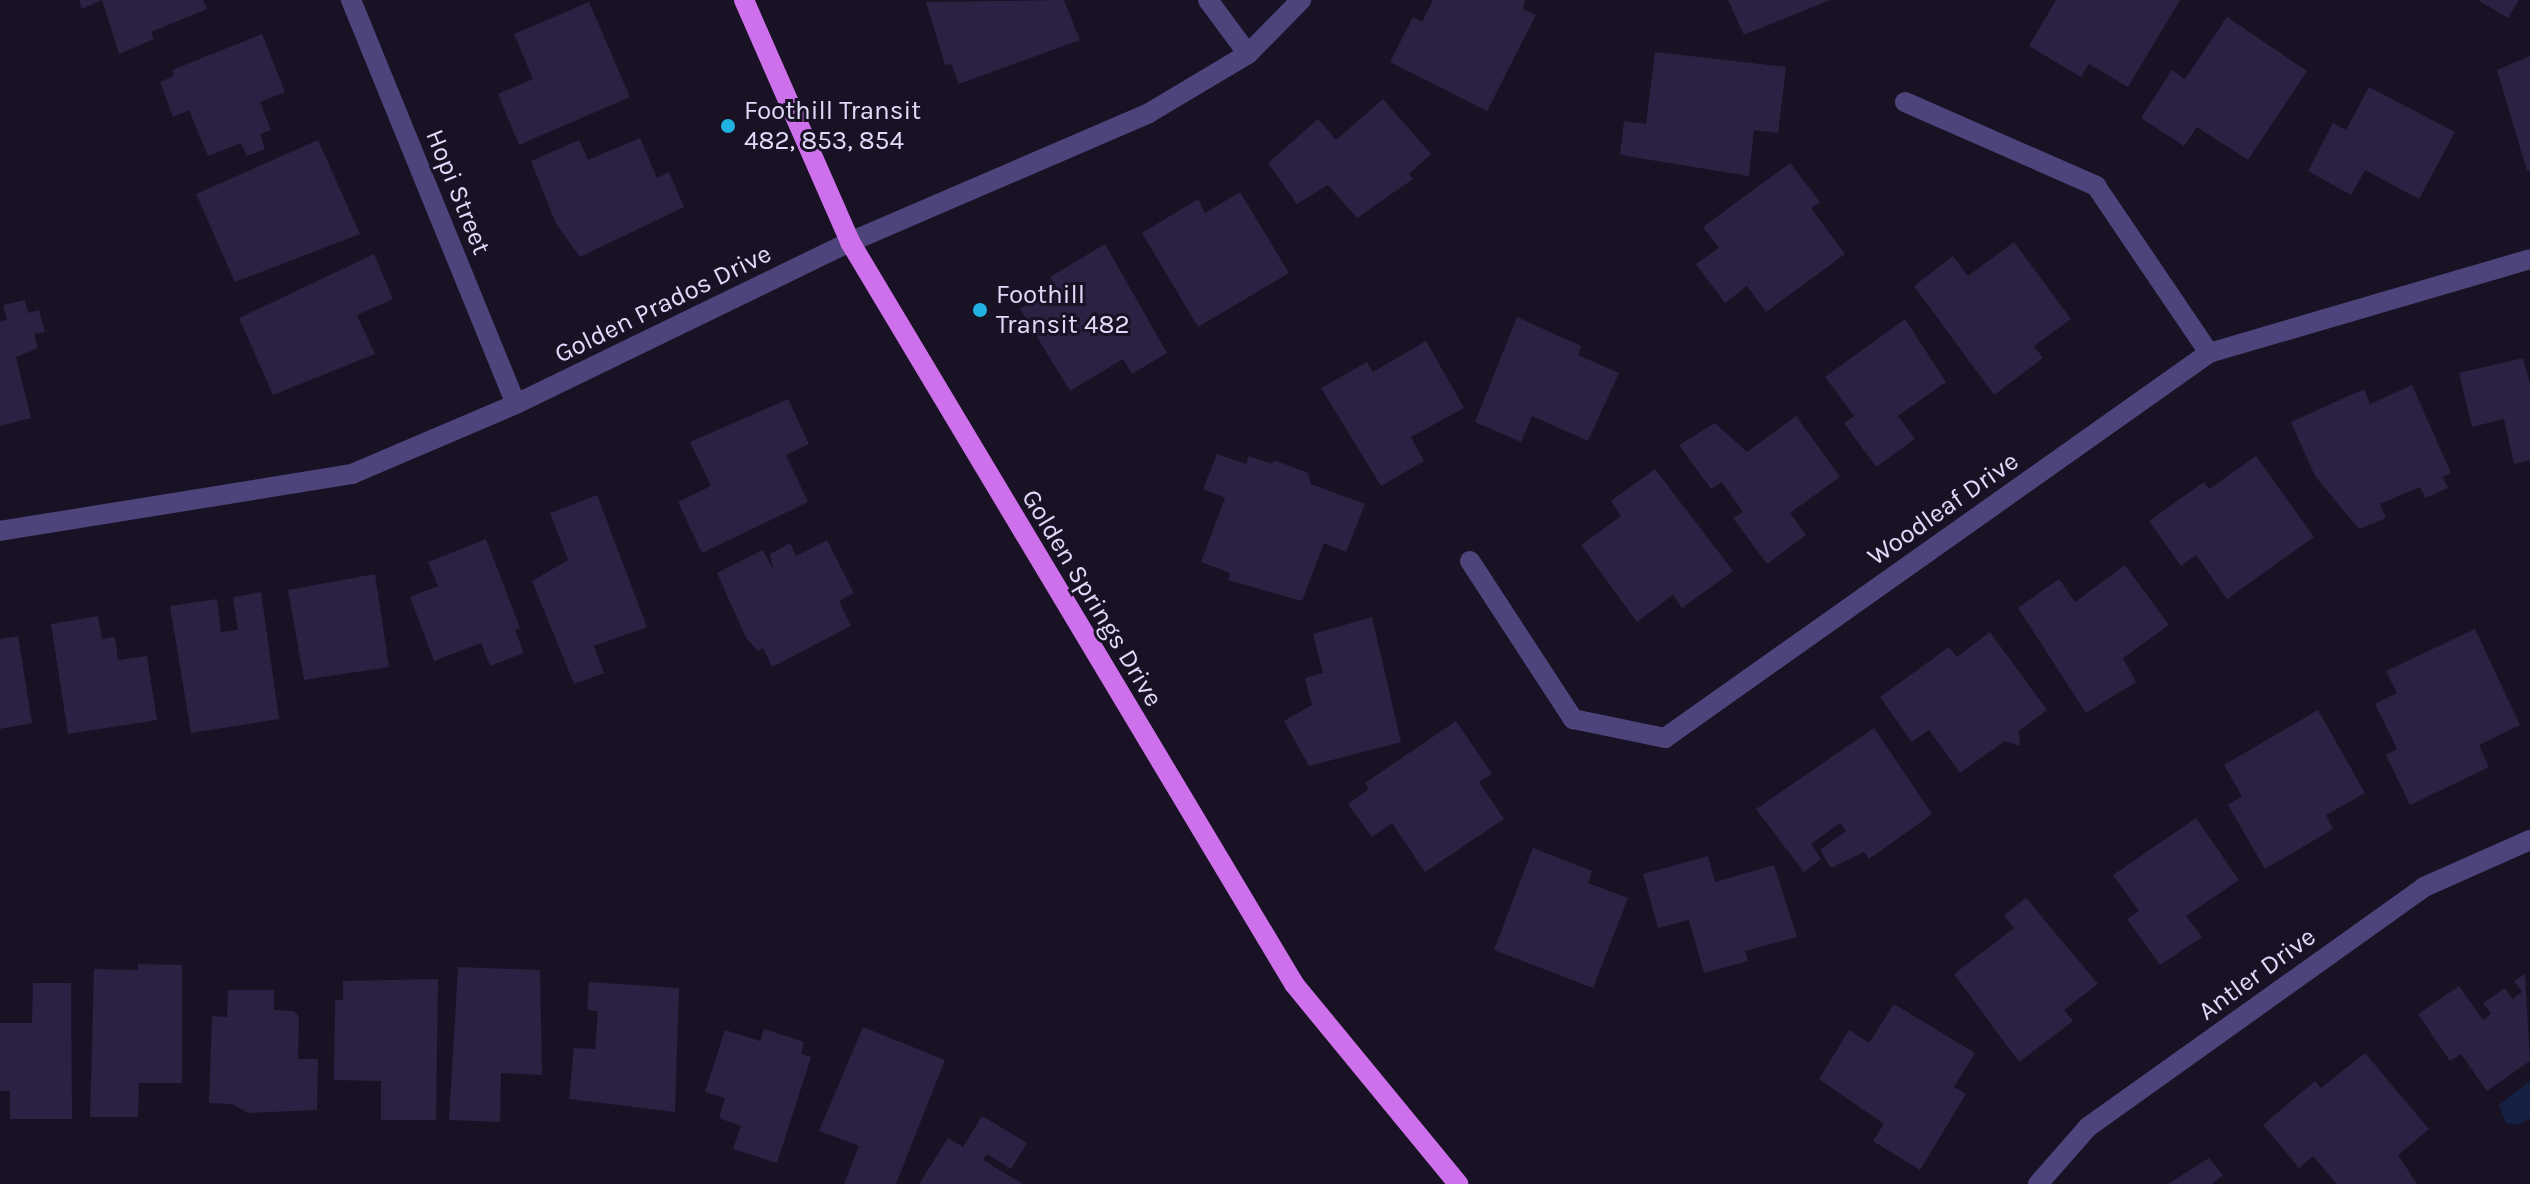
<!DOCTYPE html>
<style>
body{margin:0}
#map{position:relative;width:2530px;height:1184px;overflow:hidden;background:#181224;font-family:Karla,sans-serif}
div>[style]{position:absolute}
[style*='--x']{left:calc(var(--x)*1px);top:calc(var(--y)*1px);width:calc(var(--w)*1px);rotate:calc(var(--a)*1deg)}
.water>*{inset:0;background:#152144}
.building>*{inset:0;background:#2c2142}
.minor>*{height:20px;margin:-10px;padding:0 10px;transform-origin:10px;border-radius:10px;background:#4e447c}
.major>*{height:20px;margin:-10px;padding:0 10px;transform-origin:10px;border-radius:10px;background:#ce70eb}
.dots>*{width:22px;height:22px;translate:-50% -50%;box-sizing:border-box;border:4px solid #181224;border-radius:50%}
span{translate:-50% -50%;white-space:nowrap;text-align:center;line-height:1.15;-webkit-text-stroke:6px #181224;paint-order:stroke}
.poi-label{font-size:26px;color:#e2dafa}
.left{translate:0 -50%;text-align:left}
.street-label{font-size:26px;color:#e2dafa}
</style>
<div id="map">
<div class="water">
<div style="clip-path:polygon(2530px 1081px,2530px 1118px,2519px 1125px,2506px 1123px,2499px 1105px)"></div>
</div>
<div class="building">
<div style="clip-path:polygon(79px 0,203px 0,207px 9px,151px 32px,154px 39px,119px 54px,102px 0,82px 9px)"></div>
<div style="clip-path:polygon(1064px 0,1080px 40px,959px 84px,951px 64px,945px 65px,926px 2px)"></div>
<div style="clip-path:polygon(1433px 0,1525px 0,1523px 9px,1536px 15px,1487px 111px,1390px 62px,1413px 17px,1422px 22px)"></div>
<div style="clip-path:polygon(1728px 0,1830px 0,1744px 35px)"></div>
<div style="clip-path:polygon(2056px 0,2180px 0,2128px 87px,2089px 64px,2081px 77px,2029px 46px)"></div>
<div style="clip-path:polygon(2478px 0,2519px 0,2508px 18px)"></div>
<div style="clip-path:polygon(589px 2px,630px 97px,519px 145px,498px 94px,533px 79px,514px 34px)"></div>
<div style="clip-path:polygon(2227px 17px,2307px 71px,2248px 160px,2197px 127px,2184px 146px,2141px 118px,2172px 70px,2185px 79px)"></div>
<div style="clip-path:polygon(262px 34px,285px 92px,260px 102px,271px 130px,260px 134px,265px 149px,247px 156px,241px 143px,208px 156px,189px 110px,173px 117px,160px 82px,174px 76px,172px 70px)"></div>
<div style="clip-path:polygon(1655px 52px,1786px 67px,1778px 133px,1754px 130px,1749px 176px,1620px 155px,1624px 121px,1646px 124px)"></div>
<div style="clip-path:polygon(2530px 56px,2530px 171px,2527px 171px,2497px 70px)"></div>
<div style="clip-path:polygon(2369px 87px,2455px 132px,2419px 199px,2365px 170px,2351px 195px,2308px 171px,2333px 123px,2346px 130px)"></div>
<div style="clip-path:polygon(1383px 99px,1431px 154px,1409px 174px,1413px 179px,1357px 218px,1328px 185px,1297px 204px,1268px 163px,1318px 119px,1336px 140px)"></div>
<div style="clip-path:polygon(640px 138px,657px 178px,669px 172px,684px 207px,580px 257px,556px 224px,531px 161px,579px 140px,588px 160px)"></div>
<div style="clip-path:polygon(318px 140px,360px 234px,235px 282px,196px 194px)"></div>
<div style="clip-path:polygon(1790px 163px,1820px 202px,1811px 208px,1845px 254px,1766px 312px,1747px 286px,1725px 303px,1696px 264px,1719px 248px,1703px 227px)"></div>
<div style="clip-path:polygon(1240px 192px,1289px 273px,1198px 327px,1142px 233px,1198px 199px,1205px 213px)"></div>
<div style="clip-path:polygon(2014px 242px,2071px 319px,2034px 346px,2043px 358px,1994px 395px,1914px 286px,1953px 256px,1968px 276px)"></div>
<div style="clip-path:polygon(1105px 244px,1167px 353px,1132px 374px,1123px 359px,1070px 391px,1020px 309px,1056px 286px,1050px 277px)"></div>
<div style="clip-path:polygon(374px 254px,393px 299px,357px 315px,375px 354px,273px 395px,239px 318px)"></div>
<div style="clip-path:polygon(25px 300px,28px 313px,39px 310px,45px 332px,34px 334px,38px 348px,16px 357px,31px 418px,0 426px,0 321px,7px 320px,3px 305px)"></div>
<div style="clip-path:polygon(1517px 317px,1581px 346px,1578px 355px,1619px 373px,1588px 441px,1532px 416px,1521px 442px,1475px 422px)"></div>
<div style="clip-path:polygon(1905px 319px,1946px 382px,1898px 416px,1915px 439px,1876px 467px,1844px 423px,1854px 416px,1825px 377px)"></div>
<div style="clip-path:polygon(1426px 341px,1464px 408px,1411px 437px,1424px 461px,1381px 486px,1321px 388px,1367px 362px,1373px 372px)"></div>
<div style="clip-path:polygon(2523px 358px,2530px 384px,2530px 460px,2514px 464px,2504px 419px,2472px 427px,2459px 373px)"></div>
<div style="clip-path:polygon(2412px 385px,2451px 473px,2443px 477px,2448px 488px,2425px 498px,2420px 487px,2380px 504px,2386px 518px,2359px 529px,2315px 476px,2291px 422px,2364px 389px,2370px 404px)"></div>
<div style="clip-path:polygon(788px 399px,809px 444px,786px 455px,808px 502px,702px 553px,678px 502px,711px 486px,690px 442px)"></div>
<div style="clip-path:polygon(1796px 416px,1840px 477px,1790px 513px,1806px 535px,1767px 564px,1733px 518px,1743px 512px,1722px 482px,1711px 489px,1679px 445px,1715px 423px,1747px 452px)"></div>
<div style="clip-path:polygon(1217px 454px,1246px 464px,1249px 456px,1272px 464px,1274px 460px,1308px 473px,1311px 484px,1365px 504px,1346px 552px,1324px 543px,1302px 601px,1228px 580px,1230px 573px,1201px 562px,1225px 498px,1203px 489px)"></div>
<div style="clip-path:polygon(2256px 456px,2314px 537px,2227px 599px,2196px 555px,2181px 566px,2149px 521px,2204px 482px,2209px 489px)"></div>
<div style="clip-path:polygon(1655px 469px,1733px 571px,1682px 608px,1673px 595px,1637px 622px,1581px 545px,1621px 516px,1611px 501px)"></div>
<div style="clip-path:polygon(597px 495px,647px 627px,594px 646px,604px 673px,574px 684px,532px 581px,568px 560px,550px 513px)"></div>
<div style="clip-path:polygon(486px 539px,520px 628px,515px 630px,524px 653px,490px 666px,481px 643px,434px 661px,410px 597px,438px 586px,428px 562px)"></div>
<div style="clip-path:polygon(827px 540px,854px 593px,839px 601px,851px 626px,772px 667px,763px 648px,758px 651px,746px 638px,717px 573px,763px 550px,773px 570px,770px 554px,790px 543px,796px 556px)"></div>
<div style="clip-path:polygon(2125px 565px,2169px 625px,2123px 658px,2136px 682px,2086px 713px,2018px 608px,2059px 579px,2075px 602px)"></div>
<div style="clip-path:polygon(375px 574px,389px 667px,304px 680px,288px 590px)"></div>
<div style="clip-path:polygon(261px 592px,279px 719px,191px 733px,170px 606px,217px 599px,221px 632px,238px 630px,233px 597px)"></div>
<div style="clip-path:polygon(98px 616px,102px 639px,115px 637px,118px 660px,147px 656px,157px 720px,68px 734px,51px 624px)"></div>
<div style="clip-path:polygon(1372px 617px,1401px 742px,1309px 766px,1284px 721px,1312px 705px,1305px 678px,1323px 673px,1313px 634px)"></div>
<div style="clip-path:polygon(2475px 629px,2520px 725px,2479px 745px,2489px 767px,2410px 805px,2386px 755px,2397px 749px,2375px 704px,2397px 693px,2386px 671px)"></div>
<div style="clip-path:polygon(1990px 632px,2047px 710px,2019px 731px,2020px 746px,2005px 741px,1960px 773px,1929px 730px,1912px 742px,1880px 697px,1949px 647px,1957px 657px)"></div>
<div style="clip-path:polygon(18px 636px,32px 723px,0 729px,0 639px)"></div>
<div style="clip-path:polygon(2318px 710px,2365px 793px,2326px 815px,2333px 829px,2265px 869px,2228px 805px,2242px 796px,2224px 765px)"></div>
<div style="clip-path:polygon(1456px 721px,1492px 774px,1479px 782px,1504px 819px,1425px 872px,1392px 823px,1372px 837px,1348px 804px,1369px 789px,1365px 783px)"></div>
<div style="clip-path:polygon(1874px 728px,1932px 814px,1869px 859px,1864px 852px,1831px 868px,1820px 850px,1846px 831px,1840px 823px,1811px 844px,1821px 859px,1804px 872px,1756px 809px)"></div>
<div style="clip-path:polygon(2196px 818px,2239px 880px,2186px 916px,2202px 937px,2160px 965px,2127px 919px,2139px 911px,2113px 875px)"></div>
<div style="clip-path:polygon(1533px 848px,1592px 871px,1588px 883px,1628px 898px,1593px 988px,1494px 950px)"></div>
<div style="clip-path:polygon(1708px 856px,1715px 882px,1774px 865px,1797px 937px,1745px 951px,1748px 961px,1704px 973px,1689px 920px,1658px 928px,1643px 874px)"></div>
<div style="clip-path:polygon(2026px 898px,2098px 984px,2064px 1010px,2073px 1021px,2019px 1062px,1954px 974px,2014px 928px,2004px 915px)"></div>
<div style="clip-path:polygon(138px 964px,182px 965px,182px 1083px,139px 1083px,138px 1117px,90px 1117px,94px 969px,138px 970px)"></div>
<div style="clip-path:polygon(458px 967px,540px 970px,542px 1075px,501px 1073px,500px 1122px,449px 1120px)"></div>
<div style="clip-path:polygon(2525px 974px,2530px 1061px,2487px 1091px,2461px 1054px,2450px 1061px,2418px 1014px,2459px 986px,2483px 1020px,2491px 1014px,2483px 1003px,2505px 988px,2513px 999px,2522px 992px,2514px 981px)"></div>
<div style="clip-path:polygon(438px 979px,436px 1120px,381px 1120px,381px 1081px,334px 1080px,335px 1000px,343px 1000px,343px 981px)"></div>
<div style="clip-path:polygon(589px 982px,679px 988px,675px 1112px,569px 1099px,574px 1048px,595px 1049px,598px 1011px,587px 1010px)"></div>
<div style="clip-path:polygon(33px 983px,71px 983px,72px 1119px,10px 1119px,10px 1091px,0 1091px,0 1023px,32px 1023px)"></div>
<div style="clip-path:polygon(228px 990px,274px 990px,274px 1010px,294px 1011px,299px 1017px,298px 1059px,318px 1059px,317px 1110px,248px 1113px,232px 1104px,209px 1103px,212px 1016px,227px 1017px)"></div>
<div style="clip-path:polygon(1894px 1004px,1975px 1053px,1954px 1087px,1966px 1094px,1920px 1170px,1873px 1141px,1884px 1124px,1819px 1079px,1849px 1030px,1869px 1043px)"></div>
<div style="clip-path:polygon(863px 1027px,945px 1060px,896px 1184px,844px 1184px,859px 1146px,819px 1131px)"></div>
<div style="clip-path:polygon(764px 1029px,804px 1042px,801px 1054px,811px 1057px,777px 1163px,733px 1149px,741px 1126px,719px 1118px,725px 1098px,705px 1092px,725px 1030px,760px 1041px)"></div>
<div style="clip-path:polygon(2365px 1053px,2429px 1129px,2398px 1155px,2417px 1184px,2337px 1184px,2313px 1156px,2299px 1168px,2263px 1125px,2315px 1081px,2321px 1088px)"></div>
<div style="clip-path:polygon(982px 1116px,1027px 1143px,1011px 1169px,987px 1154px,983px 1160px,1023px 1184px,919px 1184px,948px 1138px,963px 1147px)"></div>
<div style="clip-path:polygon(2209px 1158px,2223px 1175px,2212px 1184px,2168px 1184px)"></div>
</div>
<div class="minor">
<div style="--x:351;--y:0;--w:436;--a:67.8"></div>
<div style="--x:1208;--y:0;--w:67;--a:53.5"></div>
<div style="--x:1905;--y:102;--w:209;--a:23.7"></div>
<div style="--x:2096;--y:186;--w:202;--a:55.9"></div>
<div style="--x:0;--y:531;--w:357;--a:-9.2"></div>
<div style="--x:352;--y:474;--w:178;--a:-23.1"></div>
<div style="--x:516;--y:404;--w:371;--a:-25.9"></div>
<div style="--x:850;--y:242;--w:326;--a:-23.3"></div>
<div style="--x:1149;--y:113;--w:115;--a:-30.8"></div>
<div style="--x:1248;--y:54;--w:76;--a:-45.5"></div>
<div style="--x:1470;--y:561;--w:189;--a:56.9"></div>
<div style="--x:1573;--y:719;--w:94;--a:11.7"></div>
<div style="--x:1665;--y:738;--w:666;--a:-35.29"></div>
<div style="--x:2209;--y:353;--w:334;--a:-16.3"></div>
<div style="--x:2038;--y:1184;--w:76;--a:-48.7"></div>
<div style="--x:2088;--y:1127;--w:413;--a:-35.5"></div>
<div style="--x:2424;--y:887;--w:116;--a:-23.9"></div>
</div>
<div class="major">
<div style="--x:744;--y:0;--w:264;--a:66.3"></div>
<div style="--x:850;--y:242;--w:865;--a:59.1"></div>
<div style="--x:1294;--y:984;--w:259;--a:50.6"></div>
</div>
<div class="dots">
<div style="left:728px;top:126px;background:#20b2e0"></div>
<div style="left:980px;top:310px;background:#20b2e0"></div>
</div>
<div class="poi-label">
<span class="left" style="left:744px;top:126px">Foothill Transit<br>482, 853, 854</span>
<span class="left" style="left:996px;top:310px">Foothill<br>Transit 482</span>
</div>
<div class="street-label">
<span style="left:458px;top:192px;rotate:68deg">Hopi Street</span>
<span style="left:663px;top:304px;rotate:-26deg">Golden Prados Drive</span>
<span style="left:1943px;top:509px;rotate:-35deg">Woodleaf Drive</span>
<span style="left:1092px;top:598px;rotate:59deg">Golden Springs Drive</span>
<span style="left:2257px;top:974px;rotate:-36deg">Antler Drive</span>
</div>
</div>
